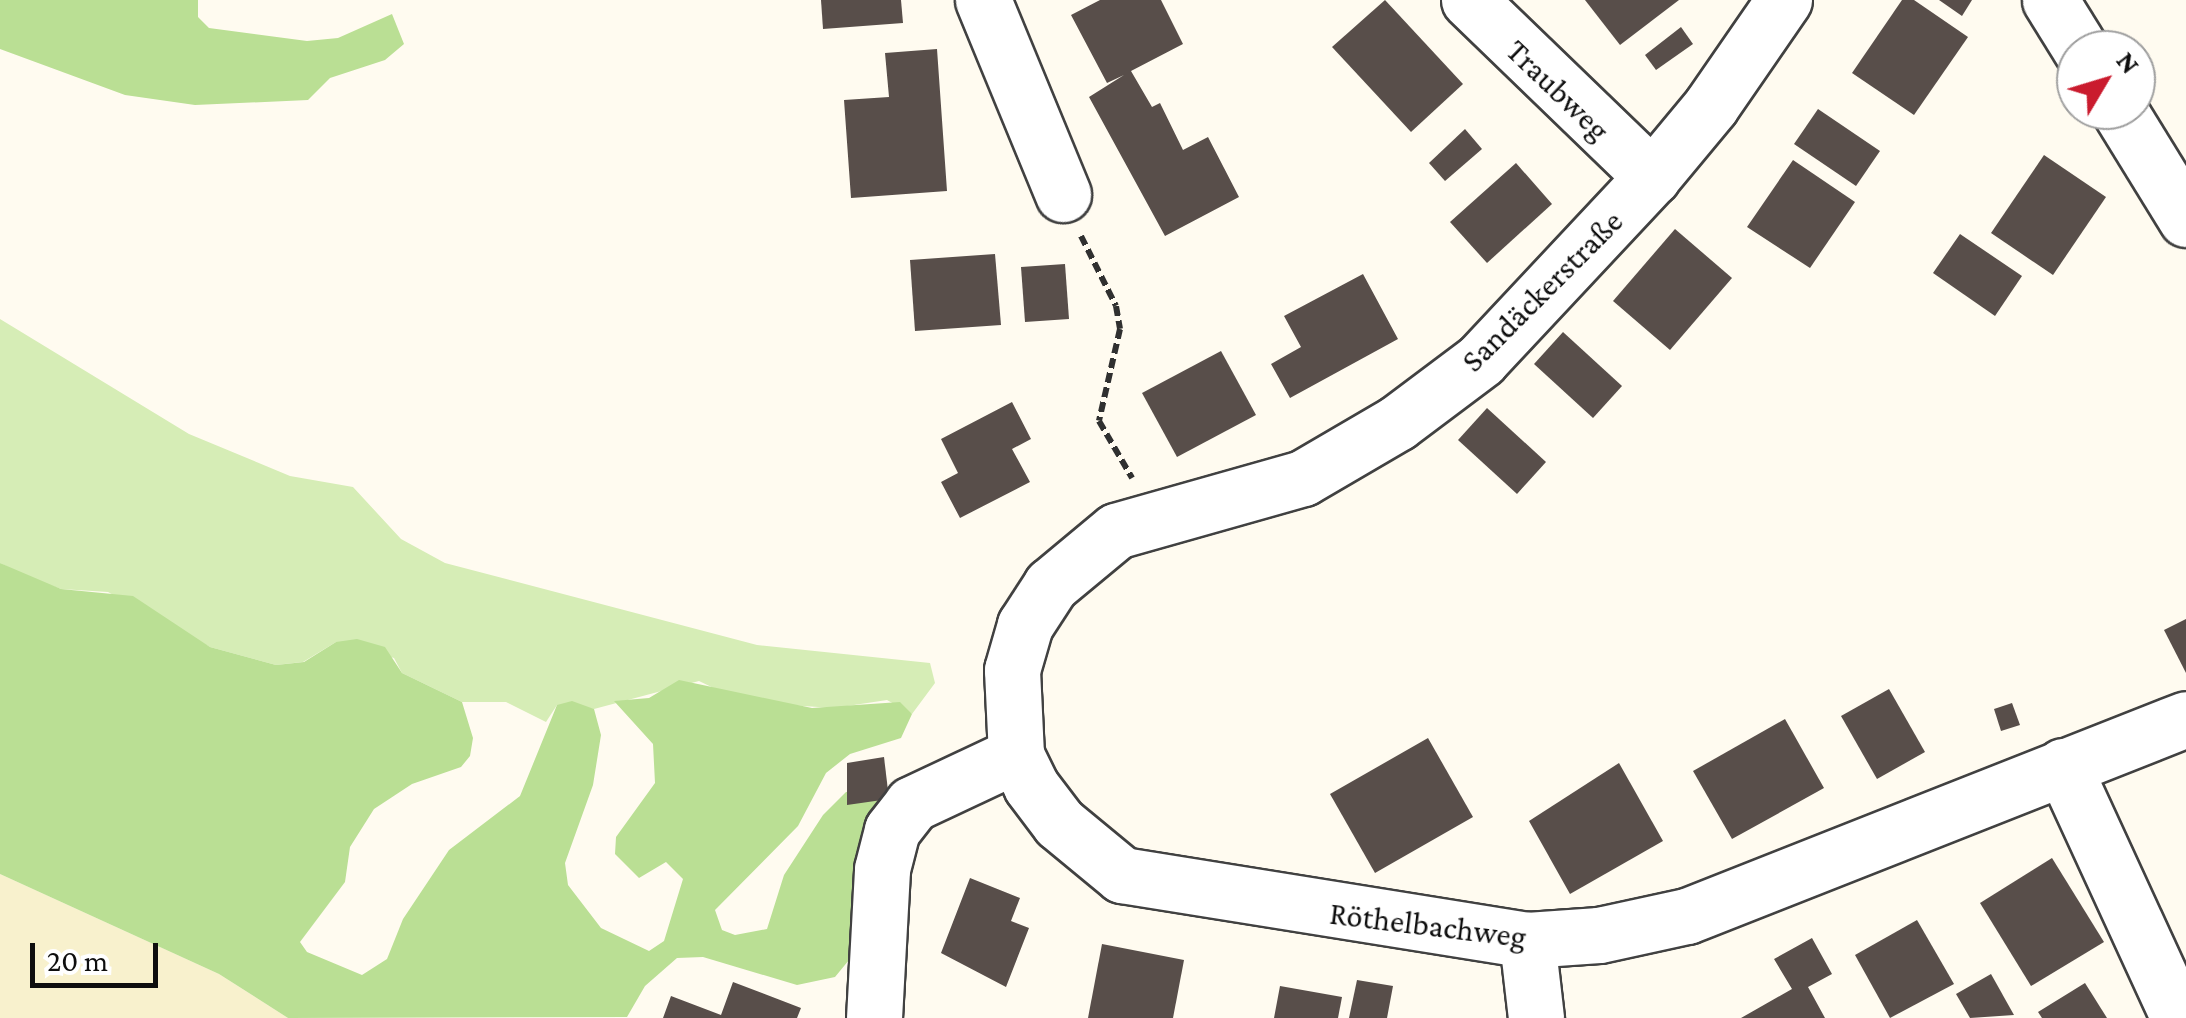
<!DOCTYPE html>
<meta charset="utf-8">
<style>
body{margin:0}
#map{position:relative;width:2186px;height:1018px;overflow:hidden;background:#fffbf0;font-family:"Crimson Pro",serif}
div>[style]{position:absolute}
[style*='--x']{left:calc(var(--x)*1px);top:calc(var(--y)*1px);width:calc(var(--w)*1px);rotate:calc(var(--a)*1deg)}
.farmland>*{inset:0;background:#f8f1cd}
.green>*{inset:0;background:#d6edb6}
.forest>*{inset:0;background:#badf94}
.building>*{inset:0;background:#584e4a}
.path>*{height:6px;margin-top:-3px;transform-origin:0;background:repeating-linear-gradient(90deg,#303030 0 10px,transparent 0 15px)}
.roads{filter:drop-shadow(2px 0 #414141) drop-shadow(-2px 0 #414141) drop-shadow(0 2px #414141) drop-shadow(0 -2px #414141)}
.minor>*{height:55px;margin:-27.5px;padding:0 27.5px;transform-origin:27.5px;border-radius:27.5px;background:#fff}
span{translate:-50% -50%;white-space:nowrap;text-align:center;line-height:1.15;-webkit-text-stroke:10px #fff;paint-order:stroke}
.street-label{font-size:32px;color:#0e0e0e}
.north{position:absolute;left:2056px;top:30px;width:100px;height:100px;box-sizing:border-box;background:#fff;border:2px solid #9f9f9f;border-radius:50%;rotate:52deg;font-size:28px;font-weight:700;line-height:40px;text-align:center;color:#0e0e0e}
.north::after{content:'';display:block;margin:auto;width:35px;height:45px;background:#ca1b2e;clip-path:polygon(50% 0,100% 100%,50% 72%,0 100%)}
.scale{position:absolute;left:30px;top:943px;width:128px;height:45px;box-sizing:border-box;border:5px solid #0e0e0e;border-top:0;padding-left:12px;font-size:30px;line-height:35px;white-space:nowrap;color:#0e0e0e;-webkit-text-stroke:8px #fff;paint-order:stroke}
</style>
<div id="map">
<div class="farmland">
<div style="clip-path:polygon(0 874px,219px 974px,288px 1018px,0 1018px)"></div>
</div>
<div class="green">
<div style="clip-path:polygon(0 319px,189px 434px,290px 476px,353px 487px,401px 539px,445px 563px,757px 645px,930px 663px,935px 683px,912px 714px,887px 700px,834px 708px,787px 705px,724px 693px,699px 681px,594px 709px,557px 705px,546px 722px,506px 702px,462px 702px,402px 673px,394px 658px,336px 642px,303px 662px,276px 665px,210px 647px,108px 592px,61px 589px,27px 577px,0 563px)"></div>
</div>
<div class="forest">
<div style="clip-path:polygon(0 0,198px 0,198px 17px,209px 28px,307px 41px,338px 38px,392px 14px,404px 44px,385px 60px,330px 78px,308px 100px,195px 105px,125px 95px,0 49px)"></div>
<div style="clip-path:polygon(0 563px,61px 589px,133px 596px,210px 647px,276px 665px,304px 662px,336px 642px,357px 639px,385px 647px,402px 673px,462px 702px,473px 738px,470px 756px,461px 767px,412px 784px,374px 809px,350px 847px,345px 882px,300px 942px,307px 952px,362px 975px,387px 959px,403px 919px,449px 850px,520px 796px,557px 705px,572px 701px,594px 709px,601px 735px,593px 785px,565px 863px,568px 885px,601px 928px,649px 951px,664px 941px,683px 879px,666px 862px,639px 878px,615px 854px,616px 837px,655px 783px,653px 744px,614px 701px,649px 698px,679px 680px,812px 708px,900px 702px,912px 714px,901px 738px,850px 754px,826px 773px,798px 826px,715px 910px,722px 930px,735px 935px,767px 929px,784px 875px,823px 815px,846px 792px,867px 789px,883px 802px,860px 935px,849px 960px,835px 977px,797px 985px,703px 957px,677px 958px,645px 986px,627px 1017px,288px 1018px,219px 974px,0 874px)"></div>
</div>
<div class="building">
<div style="clip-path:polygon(821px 0,901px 0,903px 23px,823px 29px)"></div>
<div style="clip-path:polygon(1100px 0,1161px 0,1183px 44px,1131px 71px,1152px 107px,1160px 103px,1183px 150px,1208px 137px,1239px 197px,1165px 236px,1089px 97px,1124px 75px,1107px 83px,1071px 15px)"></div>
<div style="clip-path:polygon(1385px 0,1463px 84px,1411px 132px,1332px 47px)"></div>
<div style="clip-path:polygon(1585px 0,1679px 0,1620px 45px)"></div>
<div style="clip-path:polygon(1902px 0,1914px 0,1968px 37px,1914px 115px,1852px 73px)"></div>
<div style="clip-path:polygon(1939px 0,1972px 0,1962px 16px)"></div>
<div style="clip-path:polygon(1681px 27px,1693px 44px,1656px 70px,1645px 55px)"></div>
<div style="clip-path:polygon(937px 49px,947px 191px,851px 198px,844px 100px,889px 97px,885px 53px)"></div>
<div style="clip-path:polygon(1818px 109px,1880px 151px,1856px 186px,1794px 144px)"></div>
<div style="clip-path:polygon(1465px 129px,1482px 149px,1445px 181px,1429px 163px)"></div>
<div style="clip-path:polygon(2044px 155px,2106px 197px,2053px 275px,1991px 233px)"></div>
<div style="clip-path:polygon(1793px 160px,1855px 202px,1810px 268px,1747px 227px)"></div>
<div style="clip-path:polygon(1516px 163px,1552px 204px,1487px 263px,1450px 222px)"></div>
<div style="clip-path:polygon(1675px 229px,1732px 278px,1670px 350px,1613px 301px)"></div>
<div style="clip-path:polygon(1960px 234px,2022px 276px,1995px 316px,1933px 273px)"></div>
<div style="clip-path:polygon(995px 254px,1001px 325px,915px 331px,910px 260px)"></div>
<div style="clip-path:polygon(1065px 264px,1069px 319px,1025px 322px,1021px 267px)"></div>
<div style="clip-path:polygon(1363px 274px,1398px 339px,1290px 398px,1271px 364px,1301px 347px,1284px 316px)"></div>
<div style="clip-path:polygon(1563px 332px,1622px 386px,1593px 418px,1534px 364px)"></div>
<div style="clip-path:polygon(1221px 351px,1256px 415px,1177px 457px,1142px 393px)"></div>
<div style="clip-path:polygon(1012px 402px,1031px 439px,1012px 449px,1030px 482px,960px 518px,941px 482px,958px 473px,941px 439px)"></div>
<div style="clip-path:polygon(1487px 408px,1546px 462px,1517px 494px,1458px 440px)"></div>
<div style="clip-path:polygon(2186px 619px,2186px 673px,2164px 630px)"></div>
<div style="clip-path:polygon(1889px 689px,1925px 752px,1877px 779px,1841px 716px)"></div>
<div style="clip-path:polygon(2012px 703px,2020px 725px,2001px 731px,1994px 709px)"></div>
<div style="clip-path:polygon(1785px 719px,1824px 788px,1732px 839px,1693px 771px)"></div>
<div style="clip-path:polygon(1428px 738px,1473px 817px,1375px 873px,1330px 794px)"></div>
<div style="clip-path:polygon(884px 757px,889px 799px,847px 805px,847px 763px)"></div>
<div style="clip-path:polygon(1619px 763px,1663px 841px,1570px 894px,1529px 821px)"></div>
<div style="clip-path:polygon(2052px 858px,2104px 942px,2031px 986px,1980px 903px)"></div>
<div style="clip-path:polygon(970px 878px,1020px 898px,1011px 921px,1029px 928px,1006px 987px,941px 953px)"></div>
<div style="clip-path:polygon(1917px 920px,1954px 984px,1890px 1018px,1855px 955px)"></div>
<div style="clip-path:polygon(1812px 938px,1832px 974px,1808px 987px,1825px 1018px,1741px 1018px,1792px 989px,1774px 959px)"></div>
<div style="clip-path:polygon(1102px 944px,1184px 960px,1173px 1018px,1088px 1018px)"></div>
<div style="clip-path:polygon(1991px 974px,2014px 1015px,1970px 1018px,1956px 994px)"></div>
<div style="clip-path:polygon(1357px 980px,1393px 986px,1387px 1018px,1349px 1018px)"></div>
<div style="clip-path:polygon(733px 982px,801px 1008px,797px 1018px,663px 1018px,671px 996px,721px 1015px)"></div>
<div style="clip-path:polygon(2085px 983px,2107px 1018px,2042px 1018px,2038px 1012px)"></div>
<div style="clip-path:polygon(1280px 986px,1342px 997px,1338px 1018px,1274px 1018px)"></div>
</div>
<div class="path">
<div style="--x:1081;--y:236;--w:78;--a:63.4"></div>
<div style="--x:1116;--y:306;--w:23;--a:80"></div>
<div style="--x:1120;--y:329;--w:94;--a:102.9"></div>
<div style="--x:1099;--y:421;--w:66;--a:59.9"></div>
</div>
<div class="roads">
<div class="minor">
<div style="--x:983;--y:0;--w:210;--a:67.6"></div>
<div style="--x:1469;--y:0;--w:255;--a:44"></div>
<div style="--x:1784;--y:0;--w:129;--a:124.6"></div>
<div style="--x:1711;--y:106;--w:92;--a:129.7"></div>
<div style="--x:1652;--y:177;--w:250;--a:133.1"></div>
<div style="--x:1481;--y:360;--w:105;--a:143.1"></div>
<div style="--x:1397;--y:423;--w:109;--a:149.7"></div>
<div style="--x:1303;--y:478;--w:194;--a:164.2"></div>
<div style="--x:1116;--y:531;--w:85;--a:140.3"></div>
<div style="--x:1051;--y:585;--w:48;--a:123"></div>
<div style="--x:1025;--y:625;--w:47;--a:106.1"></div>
<div style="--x:1012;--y:670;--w:85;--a:87.3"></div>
<div style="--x:1016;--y:755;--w:34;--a:64"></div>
<div style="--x:1031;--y:786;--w:46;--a:52.9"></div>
<div style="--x:1059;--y:823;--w:82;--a:39.5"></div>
<div style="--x:1122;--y:875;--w:410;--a:9.1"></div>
<div style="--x:1527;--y:940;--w:72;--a:-4"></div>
<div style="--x:1599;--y:935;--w:90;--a:-12.2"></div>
<div style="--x:1687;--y:916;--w:536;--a:-21.54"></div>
<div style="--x:2050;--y:0;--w:59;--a:58.2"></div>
<div style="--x:2119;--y:110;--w:128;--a:58.4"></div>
<div style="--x:2063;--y:766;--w:277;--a:65.3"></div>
<div style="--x:1527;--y:940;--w:79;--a:83.4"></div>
<div style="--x:874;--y:1018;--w:149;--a:-86.9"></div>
<div style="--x:882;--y:869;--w:40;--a:-75.6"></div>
<div style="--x:892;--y:830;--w:33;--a:-52"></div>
<div style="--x:912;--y:804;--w:115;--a:-25.2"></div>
</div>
</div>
<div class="street-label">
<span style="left:1558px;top:90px;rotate:44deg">Traubweg</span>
<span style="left:1542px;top:291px;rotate:-45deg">Sandäckerstraße</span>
<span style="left:1428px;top:925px;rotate:7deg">Röthelbachweg</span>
</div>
<div class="north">N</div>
<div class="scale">20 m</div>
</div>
